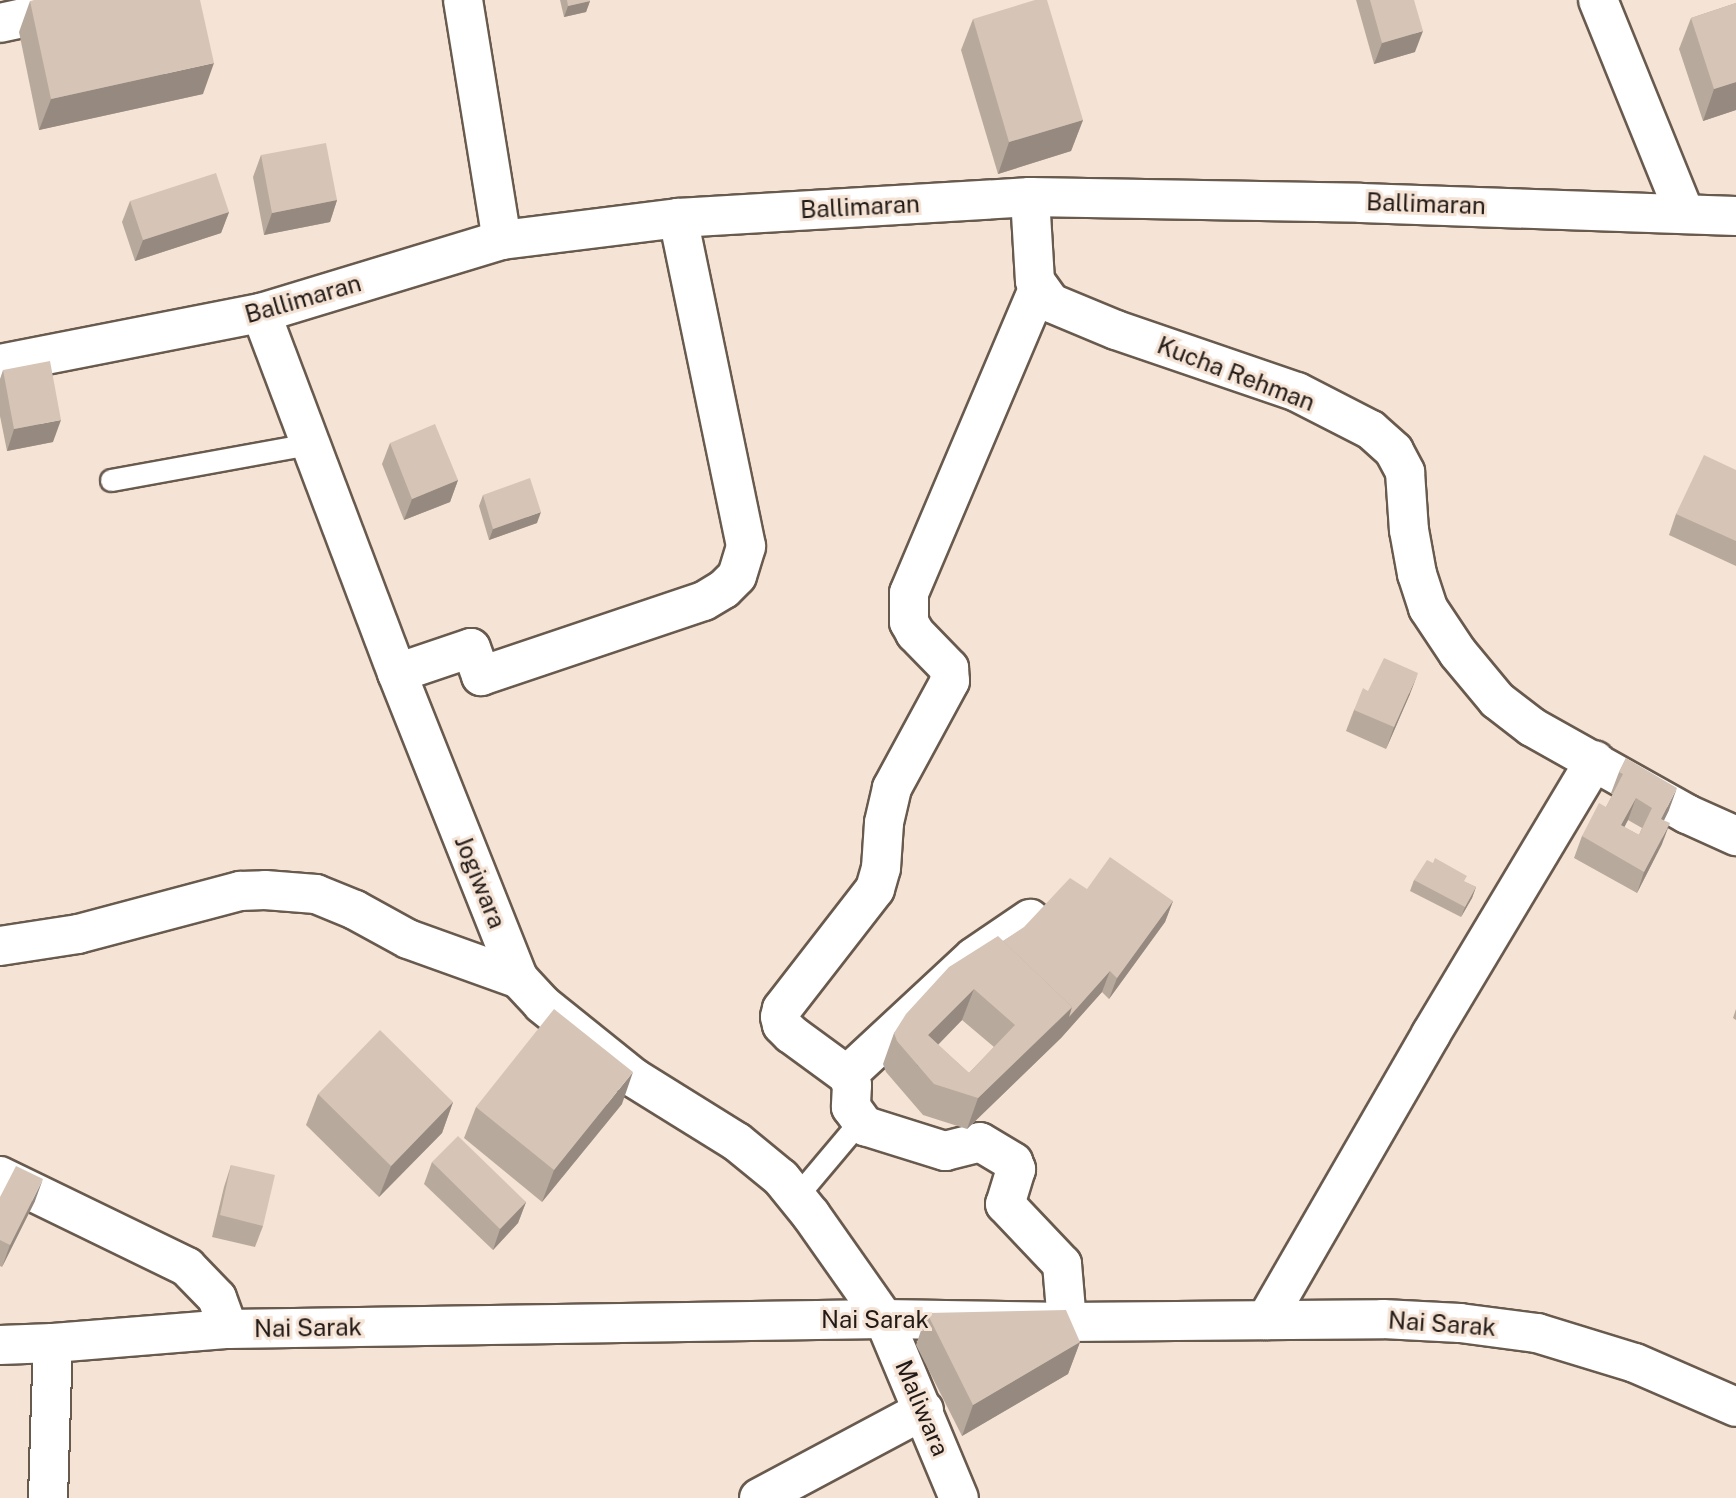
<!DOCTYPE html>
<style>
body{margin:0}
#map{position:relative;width:1736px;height:1498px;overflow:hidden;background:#f5e3d5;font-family:"Public Sans",sans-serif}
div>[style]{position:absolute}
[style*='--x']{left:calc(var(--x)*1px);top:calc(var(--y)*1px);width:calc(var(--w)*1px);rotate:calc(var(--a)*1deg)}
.roads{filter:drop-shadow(2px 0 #695a4e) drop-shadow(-2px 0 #695a4e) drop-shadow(0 2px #695a4e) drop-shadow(0 -2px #695a4e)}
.service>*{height:21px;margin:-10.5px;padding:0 10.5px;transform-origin:10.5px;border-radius:10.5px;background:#fff}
.minor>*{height:38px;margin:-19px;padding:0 19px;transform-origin:19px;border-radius:19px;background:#fff}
.wall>*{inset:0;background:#b8a99d}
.shaded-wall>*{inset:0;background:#968a80}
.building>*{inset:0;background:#d6c5b7}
span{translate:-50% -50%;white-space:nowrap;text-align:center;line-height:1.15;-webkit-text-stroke:6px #f5e3d5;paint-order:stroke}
.street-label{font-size:24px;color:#211a16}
</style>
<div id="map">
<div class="roads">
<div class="service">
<div style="--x:111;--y:480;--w:202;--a:-10.3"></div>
<div style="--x:796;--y:1197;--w:99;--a:-49.9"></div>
</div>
<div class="minor">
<div style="--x:463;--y:0;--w:243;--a:80.8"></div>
<div style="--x:1598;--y:0;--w:229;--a:67.9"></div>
<div style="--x:0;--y:23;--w:108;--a:-12.2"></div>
<div style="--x:1030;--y:197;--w:84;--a:86.6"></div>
<div style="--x:1035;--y:281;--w:27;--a:54"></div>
<div style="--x:1051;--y:303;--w:70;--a:22.6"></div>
<div style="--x:1116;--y:330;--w:191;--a:18.9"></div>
<div style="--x:1297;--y:392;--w:83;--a:27.2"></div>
<div style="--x:1371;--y:430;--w:31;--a:42"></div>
<div style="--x:1394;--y:451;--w:24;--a:62"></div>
<div style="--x:1405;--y:472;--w:58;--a:86.1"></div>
<div style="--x:1409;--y:530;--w:45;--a:79.7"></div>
<div style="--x:1417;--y:574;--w:36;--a:72"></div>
<div style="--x:1428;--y:608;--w:54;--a:56.3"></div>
<div style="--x:1458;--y:653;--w:61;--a:50.3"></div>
<div style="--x:1497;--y:700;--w:44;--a:37.6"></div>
<div style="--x:1532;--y:727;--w:178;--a:29.3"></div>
<div style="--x:1687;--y:814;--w:54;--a:24.2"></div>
<div style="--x:1038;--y:289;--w:330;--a:113"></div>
<div style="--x:909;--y:593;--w:29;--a:90"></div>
<div style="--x:909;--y:622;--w:13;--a:61"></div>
<div style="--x:915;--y:633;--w:49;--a:45.8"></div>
<div style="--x:949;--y:668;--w:13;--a:86"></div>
<div style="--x:950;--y:681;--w:122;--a:118.5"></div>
<div style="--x:892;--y:788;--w:36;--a:103"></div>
<div style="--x:884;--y:823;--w:45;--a:93.8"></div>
<div style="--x:881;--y:868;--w:22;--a:106"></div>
<div style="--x:875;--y:889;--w:152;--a:127.8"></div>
<div style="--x:782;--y:1009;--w:8;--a:104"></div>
<div style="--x:780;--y:1017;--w:8;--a:76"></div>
<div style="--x:782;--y:1025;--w:13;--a:45"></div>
<div style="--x:791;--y:1034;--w:69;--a:36.2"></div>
<div style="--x:847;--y:1075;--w:11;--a:63"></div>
<div style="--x:852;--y:1085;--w:22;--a:93"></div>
<div style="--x:851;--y:1107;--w:24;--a:54"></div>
<div style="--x:865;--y:1126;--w:84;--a:17.4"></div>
<div style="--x:945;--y:1151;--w:36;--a:-14"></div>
<div style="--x:980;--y:1142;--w:39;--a:31"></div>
<div style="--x:1013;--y:1162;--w:8;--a:67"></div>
<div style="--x:1016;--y:1169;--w:37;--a:107"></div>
<div style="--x:1005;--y:1204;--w:83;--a:46.5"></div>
<div style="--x:1062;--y:1264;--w:58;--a:85.1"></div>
<div style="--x:261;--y:313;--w:385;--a:69.3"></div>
<div style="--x:397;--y:673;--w:329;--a:68.3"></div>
<div style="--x:519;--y:979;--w:34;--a:47"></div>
<div style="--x:542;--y:1004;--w:118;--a:38.8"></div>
<div style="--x:634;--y:1078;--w:121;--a:31.9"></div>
<div style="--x:737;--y:1142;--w:57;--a:39.3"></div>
<div style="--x:781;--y:1178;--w:48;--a:51"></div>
<div style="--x:811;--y:1215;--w:127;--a:54.9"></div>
<div style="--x:884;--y:1319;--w:194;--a:67.3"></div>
<div style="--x:0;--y:364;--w:266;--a:-11.1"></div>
<div style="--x:261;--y:313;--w:252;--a:-16.9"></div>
<div style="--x:502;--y:240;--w:177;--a:-7.1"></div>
<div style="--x:678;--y:218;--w:353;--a:-3.4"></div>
<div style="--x:1030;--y:197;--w:331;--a:1"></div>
<div style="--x:1361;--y:203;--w:375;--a:2"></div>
<div style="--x:397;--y:673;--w:78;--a:-18.7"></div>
<div style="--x:471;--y:648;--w:30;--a:70"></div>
<div style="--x:481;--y:676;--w:235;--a:-18.6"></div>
<div style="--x:704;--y:601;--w:23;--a:-31"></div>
<div style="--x:724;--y:589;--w:18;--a:-45"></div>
<div style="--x:737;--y:576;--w:31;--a:-73"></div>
<div style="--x:746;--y:546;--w:335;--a:-101.7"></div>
<div style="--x:0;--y:946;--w:79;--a:-8.7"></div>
<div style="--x:78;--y:934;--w:168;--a:-14.9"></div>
<div style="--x:240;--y:891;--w:25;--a:-2"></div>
<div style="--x:265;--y:890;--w:51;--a:4.5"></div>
<div style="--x:316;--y:894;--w:42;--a:22.3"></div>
<div style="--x:355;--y:910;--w:60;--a:28.7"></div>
<div style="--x:408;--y:939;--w:118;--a:19.8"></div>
<div style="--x:847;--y:1075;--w:173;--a:-42.9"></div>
<div style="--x:974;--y:957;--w:68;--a:-34.2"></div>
<div style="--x:0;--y:1176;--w:208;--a:25.9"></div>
<div style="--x:187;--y:1267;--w:43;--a:45.9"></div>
<div style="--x:217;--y:1298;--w:33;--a:70"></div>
<div style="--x:1266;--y:1320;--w:330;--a:-60"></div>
<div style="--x:1431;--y:1034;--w:319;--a:-59.1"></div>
<div style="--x:0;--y:1345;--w:53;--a:-2.2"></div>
<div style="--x:53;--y:1343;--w:176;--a:-4.6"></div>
<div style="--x:228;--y:1329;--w:656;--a:-0.87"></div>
<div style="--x:884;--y:1319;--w:183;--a:0.9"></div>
<div style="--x:1067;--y:1322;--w:316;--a:-0.5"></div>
<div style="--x:1383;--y:1319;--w:77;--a:3"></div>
<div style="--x:1460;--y:1323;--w:78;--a:7.4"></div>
<div style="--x:1537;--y:1333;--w:102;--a:17"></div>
<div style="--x:1635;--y:1363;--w:110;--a:23.5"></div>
<div style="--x:48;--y:1498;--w:155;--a:-88.2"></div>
<div style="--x:759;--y:1498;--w:187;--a:-28.1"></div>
</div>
</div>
<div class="wall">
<div style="clip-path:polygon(560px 0,590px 0,590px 1px,586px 12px,564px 17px)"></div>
<div style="clip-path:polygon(1356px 0,1414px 0,1415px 52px,1374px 64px)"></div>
<div style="clip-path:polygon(30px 1px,203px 94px,39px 130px,19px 32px)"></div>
<div style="clip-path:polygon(1736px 3px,1736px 110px,1703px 121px,1679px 49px,1691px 18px)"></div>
<div style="clip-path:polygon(973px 19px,1083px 120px,1071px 151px,998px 174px,961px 50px)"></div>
<div style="clip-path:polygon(261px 155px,337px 200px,330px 222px,264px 235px,253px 177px)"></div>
<div style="clip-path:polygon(130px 201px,229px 212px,221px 233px,135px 261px,122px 222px)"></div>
<div style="clip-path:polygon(3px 370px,53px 442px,7px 451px,0 416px,0 379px)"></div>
<div style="clip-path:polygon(390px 443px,458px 480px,450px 502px,404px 520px,382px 464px)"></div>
<div style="clip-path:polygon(1736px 470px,1736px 566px,1669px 535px,1676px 514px)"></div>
<div style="clip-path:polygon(483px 495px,537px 523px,489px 540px,479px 506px)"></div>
<div style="clip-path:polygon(1368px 691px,1410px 694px,1386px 749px,1346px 731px,1354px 710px)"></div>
<div style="clip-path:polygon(evenodd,1626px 758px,1669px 810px,1664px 820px,1662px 844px,1637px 893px,1574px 858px,1582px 836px,1606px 807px,1613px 794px,1611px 793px,1619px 772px,1626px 758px,1628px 820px,1642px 828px,1639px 835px,1624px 827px,1628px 820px)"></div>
<div style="clip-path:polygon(1414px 880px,1465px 882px,1476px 887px,1472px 898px,1461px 917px,1410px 891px)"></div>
<div style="clip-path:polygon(evenodd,1087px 889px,1173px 901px,1165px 922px,1109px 999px,1102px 992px,1061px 1038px,967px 1129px,923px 1115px,886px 1072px,883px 1064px,894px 1033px,1003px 941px,1087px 889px,962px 1020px,994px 1047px,969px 1073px,938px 1045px,962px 1020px)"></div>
<div style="clip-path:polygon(1736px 1009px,1736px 1020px,1733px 1018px)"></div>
<div style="clip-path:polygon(318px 1094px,453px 1102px,442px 1133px,379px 1197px,306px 1125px)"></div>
<div style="clip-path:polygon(622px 1104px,542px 1202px,464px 1138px,476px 1107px)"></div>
<div style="clip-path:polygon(432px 1162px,526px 1202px,518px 1223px,493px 1250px,424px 1184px)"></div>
<div style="clip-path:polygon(231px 1165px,263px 1226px,255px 1247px,212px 1237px,224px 1187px)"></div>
<div style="clip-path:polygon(0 1197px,35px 1201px,2px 1267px,0 1266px)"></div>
<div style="clip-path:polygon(927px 1313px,1080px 1342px,1068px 1374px,962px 1436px,916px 1345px)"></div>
</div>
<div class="shaded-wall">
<div style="clip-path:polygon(590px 1px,586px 12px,564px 17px,568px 6px)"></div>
<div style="clip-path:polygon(1423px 31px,1415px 52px,1374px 64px,1382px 43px)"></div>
<div style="clip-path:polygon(214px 63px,203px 94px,39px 130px,51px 99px)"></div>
<div style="clip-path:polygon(1736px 82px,1736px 110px,1703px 121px,1714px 89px)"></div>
<div style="clip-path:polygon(1083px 120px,1071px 151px,998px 174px,1009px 142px)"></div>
<div style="clip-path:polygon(337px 200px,330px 222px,264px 235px,272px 213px)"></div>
<div style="clip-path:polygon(229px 212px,221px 233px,135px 261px,143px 240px)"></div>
<div style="clip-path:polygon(61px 420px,53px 442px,7px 451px,14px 429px)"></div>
<div style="clip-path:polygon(458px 480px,450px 502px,404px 520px,412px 499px)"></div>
<div style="clip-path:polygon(541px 512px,537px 523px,489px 540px,493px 529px)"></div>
<div style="clip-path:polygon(1418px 673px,1410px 694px,1386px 749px,1394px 727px)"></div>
<div style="clip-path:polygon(1677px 788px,1669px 810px,1654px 841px,1661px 819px)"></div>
<div style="clip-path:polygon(1636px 798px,1628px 820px,1614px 847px,1621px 825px)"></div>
<div style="clip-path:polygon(1670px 823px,1662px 844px,1637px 893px,1644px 872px)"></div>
<div style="clip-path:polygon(1476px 887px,1472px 898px,1461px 917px,1465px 907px)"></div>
<div style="clip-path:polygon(1173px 901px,1165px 922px,1109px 999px,1117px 978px)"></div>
<div style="clip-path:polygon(1110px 971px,1102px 992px,1061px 1038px,967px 1129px,978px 1098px)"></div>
<div style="clip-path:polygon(974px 989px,962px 1020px,917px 1066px,928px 1035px)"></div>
<div style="clip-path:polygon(633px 1072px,622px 1104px,542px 1202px,554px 1170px)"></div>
<div style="clip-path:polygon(453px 1102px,442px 1133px,379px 1197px,391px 1166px)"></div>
<div style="clip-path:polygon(43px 1179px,35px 1201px,2px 1267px,10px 1245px)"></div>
<div style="clip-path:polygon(526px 1202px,518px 1223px,493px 1250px,500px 1229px)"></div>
<div style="clip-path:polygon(1080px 1342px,1068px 1374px,962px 1436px,973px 1405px)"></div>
</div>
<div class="building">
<div style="clip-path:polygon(34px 0,200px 0,214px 63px,51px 99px,30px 1px)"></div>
<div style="clip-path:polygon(567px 0,590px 0,590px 1px,568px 6px)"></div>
<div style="clip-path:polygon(1035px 0,1047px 0,1083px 120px,1009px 142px,973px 19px)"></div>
<div style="clip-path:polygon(1370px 0,1414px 0,1423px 31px,1382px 43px)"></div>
<div style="clip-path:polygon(1736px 3px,1736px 82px,1714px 89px,1691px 18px)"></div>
<div style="clip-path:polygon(326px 143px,337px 200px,272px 213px,261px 155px)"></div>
<div style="clip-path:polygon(216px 173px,229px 212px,143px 240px,130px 201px)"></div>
<div style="clip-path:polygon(50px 361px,61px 420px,14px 429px,3px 370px)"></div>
<div style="clip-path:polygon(435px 424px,458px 480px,412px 499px,390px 443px)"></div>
<div style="clip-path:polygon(1704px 455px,1736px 470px,1736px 541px,1676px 514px)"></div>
<div style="clip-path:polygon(530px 478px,541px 512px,493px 529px,483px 495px)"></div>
<div style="clip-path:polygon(1384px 658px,1418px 673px,1394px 727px,1354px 710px,1363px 688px,1368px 691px)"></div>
<div style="clip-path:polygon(evenodd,1626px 758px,1677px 788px,1661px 819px,1670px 823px,1644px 872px,1582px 836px,1599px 803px,1606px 807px,1623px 774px,1619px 772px,1626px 758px,1636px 798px,1652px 808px,1639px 835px,1621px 825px,1636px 798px)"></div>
<div style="clip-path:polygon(1110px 857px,1173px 901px,1117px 978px,1110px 971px,1069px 1017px,1072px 1007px,1003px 941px,1024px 927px,1070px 878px,1087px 889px)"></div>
<div style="clip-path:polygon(1435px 858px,1467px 876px,1464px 881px,1476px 887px,1465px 907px,1414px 880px,1427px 860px,1433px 863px)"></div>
<div style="clip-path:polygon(evenodd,998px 936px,1072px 1007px,978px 1098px,934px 1084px,897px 1041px,894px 1033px,906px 1014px,949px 967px,998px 936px,974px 989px,1015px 1025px,969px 1073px,928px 1035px,974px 989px)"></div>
<div style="clip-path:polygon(554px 1009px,633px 1072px,554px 1170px,476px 1107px)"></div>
<div style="clip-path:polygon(380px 1030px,453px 1102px,391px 1166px,318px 1094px)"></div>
<div style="clip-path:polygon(458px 1136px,526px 1202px,500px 1229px,432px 1162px)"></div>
<div style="clip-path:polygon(231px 1165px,275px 1175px,263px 1226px,220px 1215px)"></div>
<div style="clip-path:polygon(16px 1166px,43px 1179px,10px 1245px,0 1240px,0 1197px)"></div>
<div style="clip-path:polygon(1066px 1310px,1080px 1342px,973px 1405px,927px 1313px)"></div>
</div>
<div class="street-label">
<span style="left:1426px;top:204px;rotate:2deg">Ballimaran</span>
<span style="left:860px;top:207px;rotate:-3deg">Ballimaran</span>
<span style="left:303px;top:299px;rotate:-16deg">Ballimaran</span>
<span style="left:1236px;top:374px;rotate:21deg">Kucha Rehman</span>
<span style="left:480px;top:882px;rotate:68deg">Jogiwara</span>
<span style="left:875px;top:1320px">Nai Sarak</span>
<span style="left:1442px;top:1324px;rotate:4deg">Nai Sarak</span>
<span style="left:308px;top:1328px;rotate:-1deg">Nai Sarak</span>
<span style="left:922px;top:1408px;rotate:67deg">Maliwara</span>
</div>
</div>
